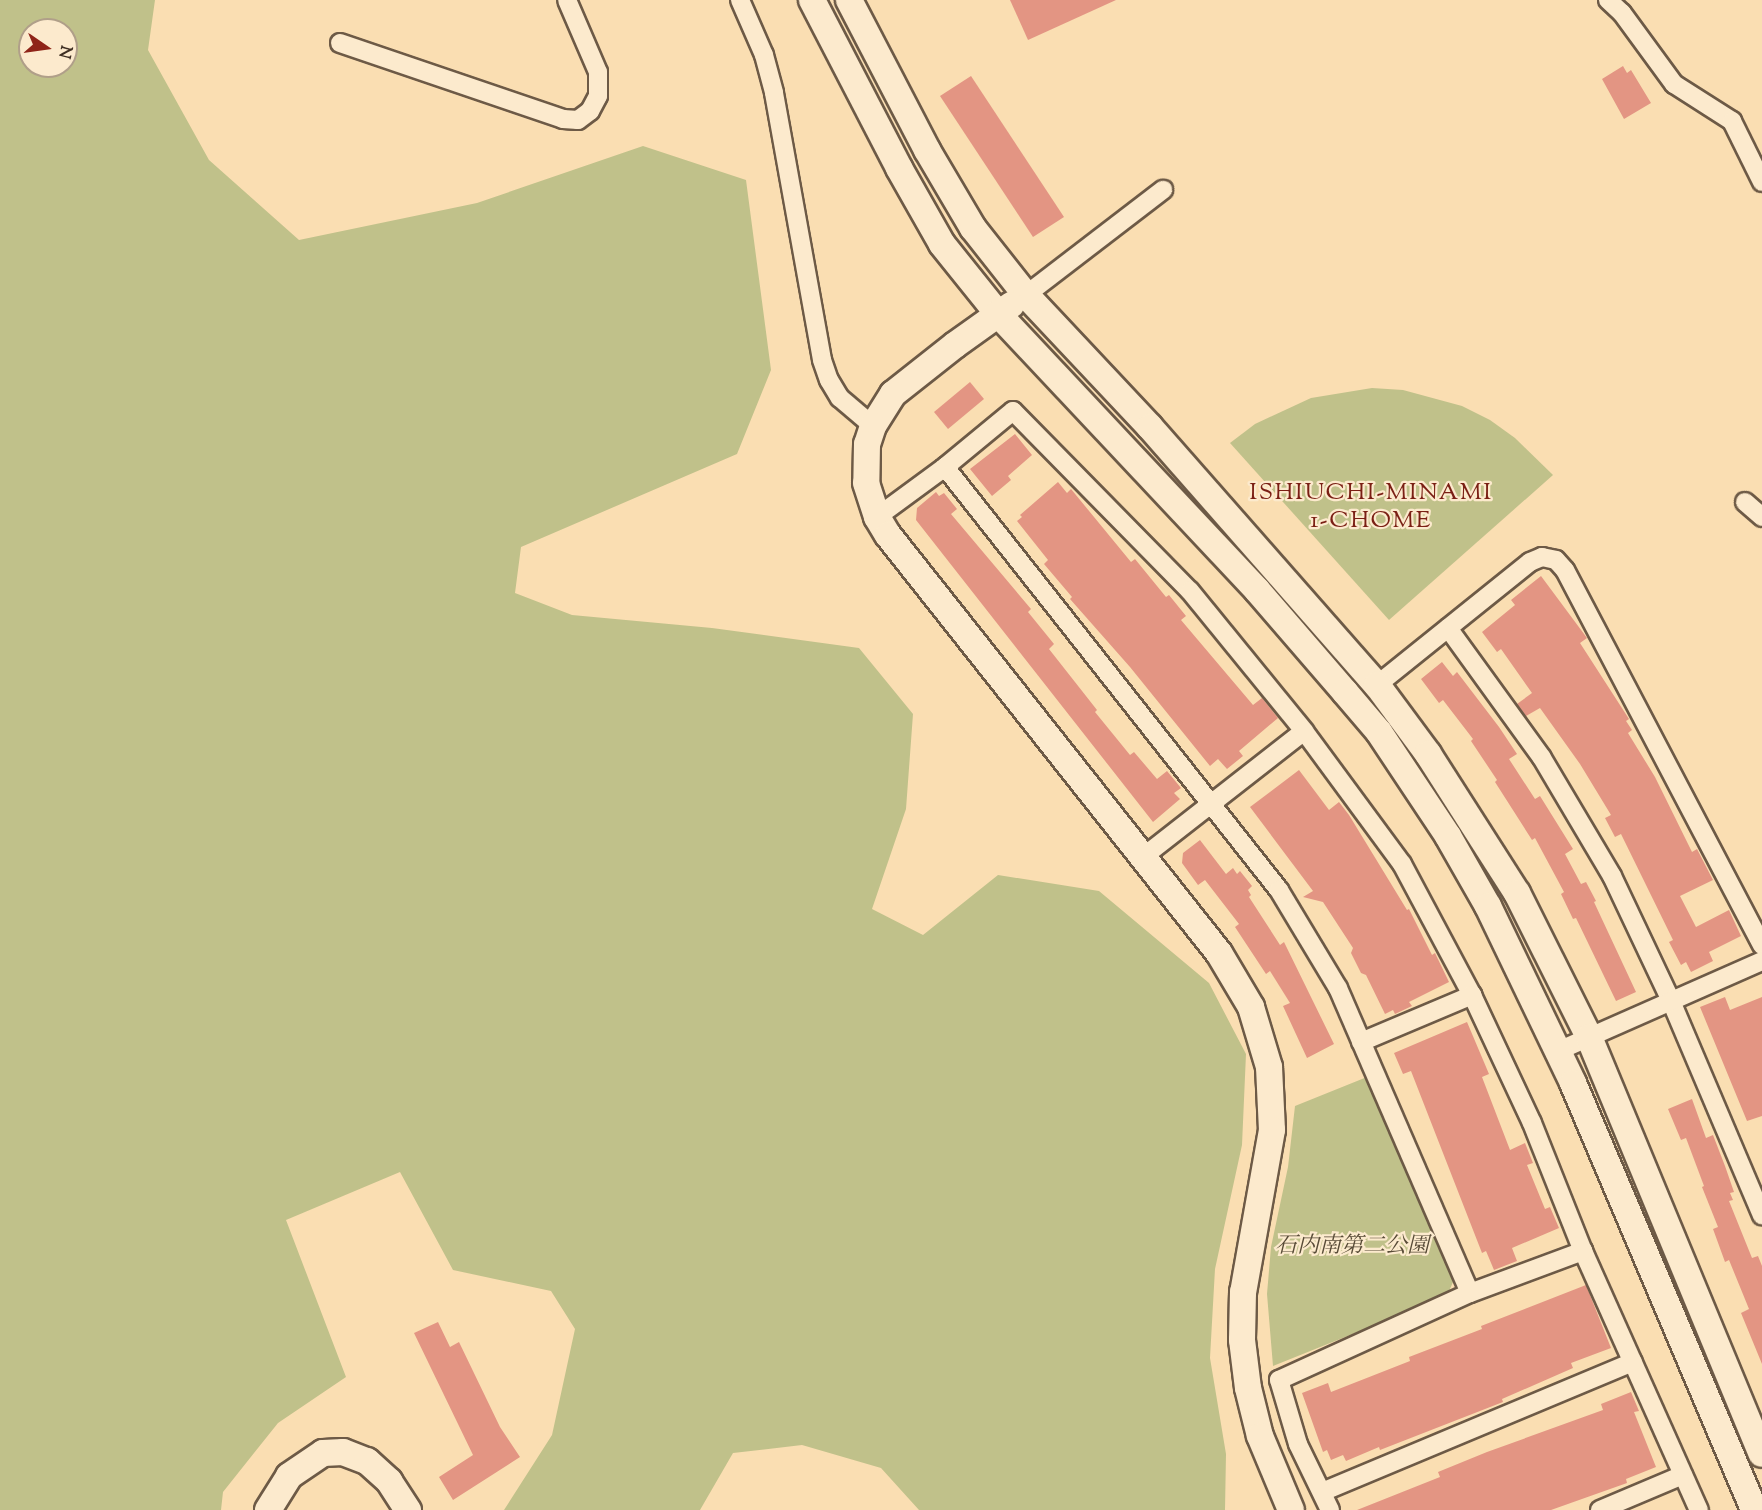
<!DOCTYPE html>
<meta charset="utf-8">
<style>
body{margin:0}
#map{position:relative;width:1762px;height:1510px;overflow:hidden;background:#fadeb2;font-family:"Sorts Mill Goudy","Noto Serif JP",serif}
div>[style]{position:absolute}
[style*='--x']{left:calc(var(--x)*1px);top:calc(var(--y)*1px);width:calc(var(--w)*1px);rotate:calc(var(--a)*1deg)}
.green>*{inset:0;background:#c0c18a}
.building>*{inset:0;background:#e39583}
.roads{filter:drop-shadow(2px 0 #6d5a46) drop-shadow(-2px 0 #6d5a46) drop-shadow(0 2px #6d5a46) drop-shadow(0 -2px #6d5a46)}
.street>*{height:18px;margin:-9px;padding:0 9px;transform-origin:9px;border-radius:9px;background:#fceacd}
.secondary>*{height:26px;margin:-13px;padding:0 13px;transform-origin:13px;border-radius:13px;background:#fceacd}
span{translate:-50% -50%;white-space:nowrap;text-align:center;line-height:1.15;-webkit-text-stroke:4.5px #fceacd;paint-order:stroke}
.park-label{font-size:22px;color:#584b37;font-style:italic}
.neighbourhood-label{font-size:24px;color:#7a1f14;letter-spacing:1.5px}
.north{position:absolute;left:18px;top:18px;width:60px;height:60px;box-sizing:border-box;background:#fceacd;border:2px solid #b09f89;border-radius:50%;rotate:103deg;font-size:16px;font-weight:700;line-height:24px;text-align:center;color:#3e2e22}
.north::after{content:'';display:block;margin:auto;width:21px;height:27px;background:#8f2418;clip-path:polygon(50% 0,100% 100%,50% 72%,0 100%)}
</style>
<div id="map">
<div class="green">
<div style="clip-path:polygon(evenodd,0 0,155px 0,148px 50px,209px 160px,299px 240px,477px 203px,643px 146px,746px 180px,771px 370px,737px 454px,521px 547px,515px 593px,572px 615px,712px 628px,859px 648px,913px 714px,906px 809px,872px 909px,923px 935px,998px 875px,1099px 891px,1209px 983px,1246px 1054px,1242px 1145px,1215px 1269px,1210px 1358px,1226px 1454px,1225px 1510px,919px 1510px,881px 1468px,802px 1445px,733px 1453px,700px 1510px,504px 1510px,552px 1435px,575px 1329px,551px 1291px,453px 1270px,400px 1172px,286px 1220px,346px 1377px,278px 1423px,223px 1492px,221px 1510px,0 1510px,0 0,30px 30px,66px 30px,66px 66px,30px 66px,30px 30px)"></div>
<div style="clip-path:polygon(1372px 388px,1403px 390px,1462px 406px,1490px 420px,1515px 438px,1553px 475px,1389px 620px,1230px 443px,1255px 424px,1311px 398px)"></div>
<div style="clip-path:polygon(1367px 1077px,1453px 1282px,1447px 1296px,1273px 1366px,1267px 1294px,1271px 1247px,1288px 1167px,1295px 1106px)"></div>
</div>
<div class="building">
<div style="clip-path:polygon(1010px 0,1116px 0,1028px 40px)"></div>
<div style="clip-path:polygon(1623px 66px,1627px 73px,1631px 70px,1651px 103px,1624px 119px,1602px 79px)"></div>
<div style="clip-path:polygon(971px 76px,1064px 217px,1033px 237px,940px 96px)"></div>
<div style="clip-path:polygon(970px 382px,984px 399px,948px 429px,934px 412px)"></div>
<div style="clip-path:polygon(1015px 434px,1032px 455px,1008px 476px,1011px 480px,992px 496px,970px 469px)"></div>
<div style="clip-path:polygon(1058px 482px,1067px 493px,1071px 489px,1131px 562px,1135px 559px,1166px 597px,1169px 595px,1186px 616px,1181px 620px,1253px 705px,1262px 698px,1278px 718px,1239px 751px,1243px 756px,1227px 769px,1218px 759px,1210px 766px,1130px 667px,1070px 599px,1072px 597px,1044px 564px,1048px 560px,1017px 521px,1022px 517px,1020px 515px)"></div>
<div style="clip-path:polygon(936px 492px,939px 496px,944px 493px,957px 509px,951px 514px,1031px 609px,1028px 612px,1054px 644px,1049px 649px,1097px 710px,1095px 712px,1130px 755px,1134px 752px,1157px 779px,1167px 771px,1181px 788px,1174px 793px,1180px 799px,1153px 822px,916px 520px,917px 508px)"></div>
<div style="clip-path:polygon(1541px 576px,1587px 638px,1580px 643px,1629px 719px,1626px 721px,1632px 730px,1628px 733px,1655px 777px,1692px 852px,1697px 849px,1713px 880px,1680px 896px,1696px 927px,1729px 910px,1741px 936px,1709px 952px,1713px 961px,1691px 972px,1686px 962px,1681px 965px,1669px 942px,1673px 940px,1621px 834px,1615px 837px,1605px 818px,1611px 815px,1580px 764px,1540px 708px,1526px 716px,1517px 704px,1532px 693px,1501px 649px,1497px 652px,1482px 632px,1515px 605px,1511px 600px)"></div>
<div style="clip-path:polygon(1442px 662px,1453px 676px,1457px 672px,1499px 727px,1517px 754px,1509px 759px,1535px 799px,1540px 796px,1573px 849px,1565px 854px,1581px 884px,1586px 882px,1596px 901px,1594px 902px,1636px 992px,1616px 1001px,1576px 918px,1573px 919px,1561px 894px,1564px 892px,1535px 838px,1532px 840px,1495px 782px,1497px 780px,1471px 741px,1473px 739px,1443px 700px,1439px 703px,1421px 679px)"></div>
<div style="clip-path:polygon(1299px 770px,1329px 810px,1339px 802px,1349px 815px,1407px 910px,1409px 909px,1432px 955px,1435px 953px,1449px 982px,1409px 1002px,1412px 1006px,1395px 1014px,1393px 1010px,1385px 1014px,1366px 975px,1361px 973px,1351px 953px,1353px 948px,1323px 902px,1303px 897px,1313px 891px,1250px 807px)"></div>
<div style="clip-path:polygon(1200px 840px,1226px 874px,1233px 868px,1237px 874px,1240px 871px,1252px 886px,1248px 890px,1251px 895px,1249px 897px,1280px 945px,1284px 942px,1334px 1044px,1307px 1058px,1283px 1006px,1290px 1003px,1270px 971px,1266px 974px,1235px 927px,1239px 924px,1205px 880px,1198px 885px,1182px 863px,1183px 853px)"></div>
<div style="clip-path:polygon(1725px 997px,1730px 1010px,1762px 997px,1762px 1116px,1747px 1121px,1700px 1007px)"></div>
<div style="clip-path:polygon(1467px 1022px,1489px 1074px,1482px 1077px,1510px 1150px,1525px 1143px,1533px 1163px,1527px 1165px,1545px 1209px,1550px 1207px,1559px 1228px,1512px 1248px,1517px 1261px,1494px 1270px,1486px 1251px,1482px 1253px,1411px 1071px,1403px 1074px,1394px 1053px)"></div>
<div style="clip-path:polygon(1692px 1099px,1706px 1138px,1713px 1135px,1725px 1166px,1734px 1192px,1730px 1193px,1733px 1200px,1729px 1201px,1752px 1258px,1758px 1256px,1762px 1266px,1762px 1364px,1741px 1313px,1749px 1309px,1729px 1260px,1725px 1262px,1713px 1229px,1718px 1227px,1702px 1187px,1704px 1186px,1686px 1138px,1681px 1140px,1668px 1109px)"></div>
<div style="clip-path:polygon(1586px 1285px,1611px 1348px,1571px 1363px,1573px 1368px,1502px 1399px,1503px 1402px,1380px 1450px,1379px 1447px,1346px 1461px,1343px 1455px,1331px 1460px,1327px 1450px,1323px 1452px,1302px 1393px,1328px 1383px,1331px 1392px,1410px 1361px,1409px 1357px,1482px 1329px,1481px 1326px)"></div>
<div style="clip-path:polygon(438px 1322px,450px 1347px,459px 1342px,500px 1427px,520px 1457px,453px 1500px,439px 1477px,473px 1455px,414px 1333px)"></div>
<div style="clip-path:polygon(1631px 1392px,1639px 1411px,1634px 1412px,1656px 1467px,1626px 1479px,1627px 1483px,1551px 1510px,1357px 1510px,1440px 1477px,1438px 1472px,1487px 1452px,1603px 1410px,1601px 1404px)"></div>
</div>
<div class="roads">
<div class="street">
<div style="--x:740;--y:0;--w:60;--a:66.4"></div>
<div style="--x:764;--y:55;--w:39;--a:75"></div>
<div style="--x:774;--y:93;--w:271;--a:79.8"></div>
<div style="--x:822;--y:360;--w:21;--a:71"></div>
<div style="--x:829;--y:380;--w:21;--a:59"></div>
<div style="--x:840;--y:398;--w:43;--a:40.3"></div>
<div style="--x:1608;--y:0;--w:19;--a:43"></div>
<div style="--x:1622;--y:13;--w:88;--a:53.8"></div>
<div style="--x:1674;--y:84;--w:69;--a:32.5"></div>
<div style="--x:1732;--y:121;--w:68;--a:63.8"></div>
<div style="--x:340;--y:43;--w:236;--a:18.8"></div>
<div style="--x:563;--y:119;--w:15;--a:4"></div>
<div style="--x:578;--y:120;--w:15;--a:-37"></div>
<div style="--x:590;--y:111;--w:17;--a:-62"></div>
<div style="--x:598;--y:96;--w:24;--a:-90"></div>
<div style="--x:598;--y:72;--w:78;--a:-113.3"></div>
<div style="--x:1026;--y:295;--w:173;--a:-37.5"></div>
<div style="--x:945;--y:467;--w:539;--a:51.71"></div>
<div style="--x:1279;--y:890;--w:114;--a:59"></div>
<div style="--x:1338;--y:988;--w:332;--a:66.6"></div>
<div style="--x:1745;--y:502;--w:23;--a:41"></div>
<div style="--x:877;--y:517;--w:84;--a:-36.3"></div>
<div style="--x:945;--y:467;--w:88;--a:-39.5"></div>
<div style="--x:1013;--y:411;--w:252;--a:45.5"></div>
<div style="--x:1190;--y:591;--w:181;--a:50.8"></div>
<div style="--x:1304;--y:731;--w:165;--a:53.6"></div>
<div style="--x:1402;--y:864;--w:149;--a:61.9"></div>
<div style="--x:1472;--y:995;--w:141;--a:64.9"></div>
<div style="--x:1532;--y:1123;--w:138;--a:68.3"></div>
<div style="--x:1583;--y:1251;--w:284;--a:65.9"></div>
<div style="--x:1448;--y:628;--w:160;--a:54.1"></div>
<div style="--x:1542;--y:758;--w:137;--a:59.3"></div>
<div style="--x:1612;--y:876;--w:138;--a:64.7"></div>
<div style="--x:1671;--y:1001;--w:233;--a:67"></div>
<div style="--x:1377;--y:685;--w:196;--a:-38.8"></div>
<div style="--x:1530;--y:562;--w:13;--a:-23"></div>
<div style="--x:1542;--y:557;--w:14;--a:12"></div>
<div style="--x:1556;--y:560;--w:13;--a:48"></div>
<div style="--x:1565;--y:570;--w:424;--a:62.3"></div>
<div style="--x:1143;--y:857;--w:204;--a:-38"></div>
<div style="--x:1361;--y:1042;--w:121;--a:-22.9"></div>
<div style="--x:1558;--y:1051;--w:223;--a:-23.8"></div>
<div style="--x:1322;--y:1492;--w:337;--a:-22.7"></div>
<div style="--x:1330;--y:1510;--w:73;--a:-115.9"></div>
<div style="--x:1298;--y:1444;--w:67;--a:-106.5"></div>
<div style="--x:1279;--y:1380;--w:210;--a:-24.5"></div>
<div style="--x:1470;--y:1293;--w:121;--a:-20.4"></div>
<div style="--x:1600;--y:1510;--w:90;--a:-22.9"></div>
</div>
<div class="secondary">
<div style="--x:812;--y:0;--w:189;--a:62.6"></div>
<div style="--x:899;--y:168;--w:87;--a:60.5"></div>
<div style="--x:942;--y:244;--w:90;--a:51.3"></div>
<div style="--x:998;--y:314;--w:378;--a:46.8"></div>
<div style="--x:1257;--y:590;--w:135;--a:49.2"></div>
<div style="--x:1345;--y:692;--w:52;--a:49.6"></div>
<div style="--x:1379;--y:732;--w:125;--a:56.4"></div>
<div style="--x:1448;--y:836;--w:81;--a:60.3"></div>
<div style="--x:1488;--y:906;--w:196;--a:64.3"></div>
<div style="--x:1573;--y:1083;--w:464;--a:67"></div>
<div style="--x:849;--y:0;--w:169;--a:62.5"></div>
<div style="--x:927;--y:150;--w:91;--a:59.5"></div>
<div style="--x:973;--y:228;--w:85;--a:51.7"></div>
<div style="--x:1026;--y:295;--w:181;--a:46.8"></div>
<div style="--x:1150;--y:427;--w:344;--a:48.7"></div>
<div style="--x:1377;--y:685;--w:86;--a:53.5"></div>
<div style="--x:1428;--y:754;--w:165;--a:57.4"></div>
<div style="--x:1517;--y:893;--w:161;--a:63.4"></div>
<div style="--x:1589;--y:1037;--w:451;--a:67.5"></div>
<div style="--x:1011;--y:305;--w:69;--a:144.5"></div>
<div style="--x:955;--y:345;--w:79;--a:141.7"></div>
<div style="--x:893;--y:394;--w:38;--a:122"></div>
<div style="--x:873;--y:426;--w:19;--a:108"></div>
<div style="--x:867;--y:444;--w:39;--a:91"></div>
<div style="--x:866;--y:483;--w:36;--a:72"></div>
<div style="--x:877;--y:517;--w:21;--a:59"></div>
<div style="--x:888;--y:535;--w:533;--a:51.63"></div>
<div style="--x:1219;--y:953;--w:63;--a:59.3"></div>
<div style="--x:1251;--y:1007;--w:63;--a:73.3"></div>
<div style="--x:1269;--y:1067;--w:63;--a:87.3"></div>
<div style="--x:1272;--y:1130;--w:165;--a:100.1"></div>
<div style="--x:1243;--y:1292;--w:48;--a:91.2"></div>
<div style="--x:1242;--y:1340;--w:48;--a:82.9"></div>
<div style="--x:1248;--y:1388;--w:49;--a:76"></div>
<div style="--x:1260;--y:1436;--w:80;--a:67.3"></div>
<div style="--x:268;--y:1510;--w:40;--a:-58"></div>
<div style="--x:289;--y:1476;--w:41;--a:-34.1"></div>
<div style="--x:323;--y:1453;--w:20;--a:-3"></div>
<div style="--x:343;--y:1452;--w:26;--a:21"></div>
<div style="--x:367;--y:1461;--w:30;--a:42"></div>
<div style="--x:389;--y:1481;--w:35;--a:57"></div>
</div>
</div>
<div class="park-label">
<span style="left:1352px;top:1248px">石内南第二公園</span>
</div>
<div class="neighbourhood-label">
<span style="left:1371px;top:508px">ISHIUCHI-MINAMI<br>1-CHOME</span>
</div>
<div class="north">N</div>
</div>
